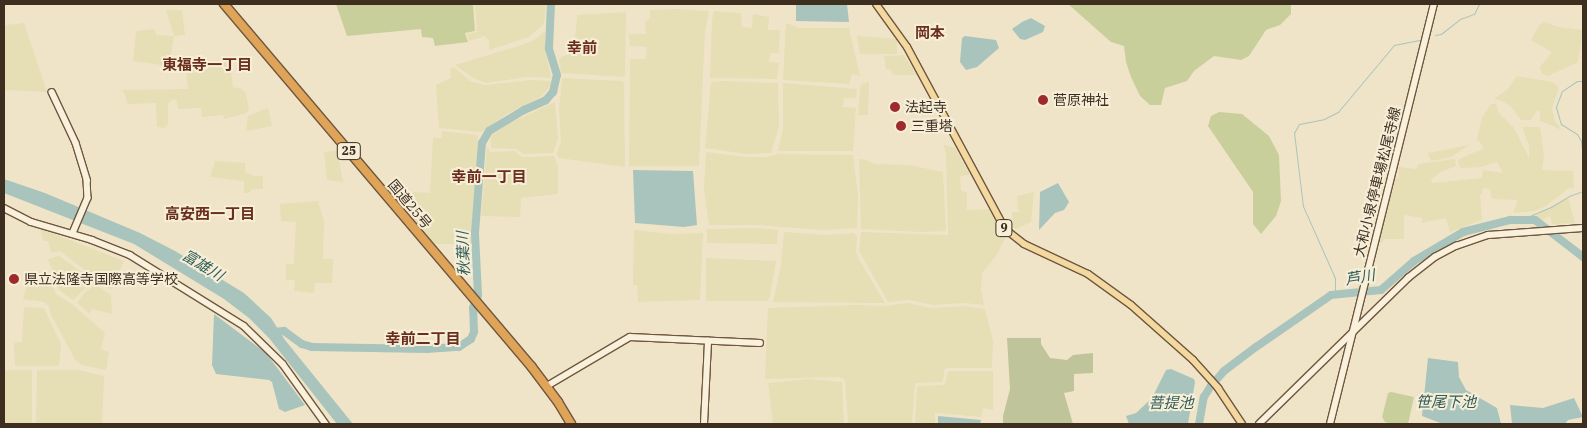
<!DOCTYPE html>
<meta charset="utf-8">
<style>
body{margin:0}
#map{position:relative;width:1587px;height:428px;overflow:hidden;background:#f0e4c8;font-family:"IBM Plex Serif","Noto Sans JP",serif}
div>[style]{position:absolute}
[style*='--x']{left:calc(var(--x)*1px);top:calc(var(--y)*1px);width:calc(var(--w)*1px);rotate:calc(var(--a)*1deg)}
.farmland>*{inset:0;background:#e6deb5}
.green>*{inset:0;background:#c9cf9b}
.cemetery>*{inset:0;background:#bfc49a}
.water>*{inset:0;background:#a9c4bc}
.stream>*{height:1px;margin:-0.5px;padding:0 0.5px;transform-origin:0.5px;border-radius:0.5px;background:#a9c4bc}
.river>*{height:8px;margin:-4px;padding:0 4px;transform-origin:4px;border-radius:4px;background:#a9c4bc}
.roads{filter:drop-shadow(1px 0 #6f573f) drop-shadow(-1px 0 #6f573f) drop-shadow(0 1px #6f573f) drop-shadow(0 -1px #6f573f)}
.secondary>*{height:5.5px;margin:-2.75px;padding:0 2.75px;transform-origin:2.75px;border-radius:2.75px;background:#faf1dc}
.primary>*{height:6px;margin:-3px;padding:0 3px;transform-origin:3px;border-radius:3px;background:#f3d9a0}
.highway>*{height:8px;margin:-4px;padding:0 4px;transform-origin:4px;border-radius:4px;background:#e0a458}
.dots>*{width:14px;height:14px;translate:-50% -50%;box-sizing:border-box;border:2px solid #f7eed8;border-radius:50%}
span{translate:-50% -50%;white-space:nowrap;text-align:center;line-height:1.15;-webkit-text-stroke:4px #f7eed8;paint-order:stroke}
.shield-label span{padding:1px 4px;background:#f7eed8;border:1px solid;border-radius:4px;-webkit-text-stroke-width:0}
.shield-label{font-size:12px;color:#3d2e20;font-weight:700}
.poi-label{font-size:14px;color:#3d2e20}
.left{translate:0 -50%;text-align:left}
.street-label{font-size:14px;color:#3d2e20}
.neighbourhood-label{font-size:15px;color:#6b2e1e;font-weight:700}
.water-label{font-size:15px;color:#2f5d5a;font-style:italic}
.frame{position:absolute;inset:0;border:5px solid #3d2e20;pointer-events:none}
</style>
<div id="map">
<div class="farmland">
<div style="clip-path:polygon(475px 4px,546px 4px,544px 24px,529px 37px,489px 50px,489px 41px,485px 36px,469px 41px,467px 34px,477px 32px)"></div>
<div style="clip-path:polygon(676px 9px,709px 11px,705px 32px,699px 166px,629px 166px,630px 59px,646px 59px,647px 47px,630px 46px,629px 34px,646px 34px,645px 22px,650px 18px,650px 10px)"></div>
<div style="clip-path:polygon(166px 10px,182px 10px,185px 35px,174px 36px,169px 66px,133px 61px,136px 31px,154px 29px,157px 35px,174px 36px)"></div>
<div style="clip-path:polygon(714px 11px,741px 13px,742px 27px,752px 28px,753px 14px,769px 17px,768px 30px,780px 30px,779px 53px,770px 53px,769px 62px,779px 63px,777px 79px,710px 78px,712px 20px)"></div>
<div style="clip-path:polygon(626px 12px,625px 75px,623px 77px,561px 73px,559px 60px,561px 57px,574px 53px,577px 15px)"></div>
<div style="clip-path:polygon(4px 15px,5px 25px,24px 23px,47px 92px,4px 90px)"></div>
<div style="clip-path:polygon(1544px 22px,1558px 27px,1583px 30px,1578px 62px,1548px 76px,1542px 74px,1540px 67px,1552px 52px,1531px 40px,1539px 26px)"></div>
<div style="clip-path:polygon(786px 23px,799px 28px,849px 28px,860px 76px,852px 74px,849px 84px,783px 80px)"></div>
<div style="clip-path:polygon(545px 31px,545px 48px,551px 78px,528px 77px,486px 83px,473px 78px,455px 65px,522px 45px,534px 40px)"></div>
<div style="clip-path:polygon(857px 36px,897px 39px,897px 54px,860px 54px)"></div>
<div style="clip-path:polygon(904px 55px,917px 75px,893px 75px,891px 70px,886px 69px,884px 56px)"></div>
<div style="clip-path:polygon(201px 60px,227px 61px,230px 64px,233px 87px,242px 89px,246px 94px,249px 110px,246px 113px,224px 119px,223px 115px,202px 117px,201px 108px,178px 109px,177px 101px,173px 99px,168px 104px,168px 124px,165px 128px,157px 127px,156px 103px,128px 104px,123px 90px,188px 89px,185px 62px,197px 62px)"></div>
<div style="clip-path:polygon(450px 68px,455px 68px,470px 81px,485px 85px,532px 80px,551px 81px,550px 86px,542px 96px,507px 114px,481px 132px,439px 128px,436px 85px,451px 78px)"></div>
<div style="clip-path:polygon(1517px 76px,1553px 82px,1559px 88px,1552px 108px,1555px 121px,1562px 130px,1540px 121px,1540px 111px,1537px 111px,1531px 120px,1521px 120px,1511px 107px,1503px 101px,1494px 99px,1507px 90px)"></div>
<div style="clip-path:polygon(562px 78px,622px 81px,624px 83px,625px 167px,559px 158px,557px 154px,561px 141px,559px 109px)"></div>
<div style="clip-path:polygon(723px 81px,778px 83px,779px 127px,771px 153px,747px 154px,705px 148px,711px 82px)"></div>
<div style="clip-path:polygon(869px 82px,868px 115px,858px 115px,860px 89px,861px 84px)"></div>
<div style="clip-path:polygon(783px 83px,857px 89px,856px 98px,844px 98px,843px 107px,856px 108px,853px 151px,778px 151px,783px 129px)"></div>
<div style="clip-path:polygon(555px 102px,558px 139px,553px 153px,523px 154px,516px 149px,491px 148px,491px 136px,508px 124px)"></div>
<div style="clip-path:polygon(1491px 104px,1496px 104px,1499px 113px,1514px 128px,1529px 158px,1529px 146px,1522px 127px,1540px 127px,1544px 156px,1542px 170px,1573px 171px,1574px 188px,1569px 188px,1546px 206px,1534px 211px,1513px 213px,1518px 200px,1494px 199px,1491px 197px,1490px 189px,1483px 188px,1482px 194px,1480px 195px,1482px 220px,1450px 232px,1446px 218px,1421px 223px,1423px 218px,1404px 215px,1404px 239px,1384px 239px,1382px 243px,1378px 242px,1394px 185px,1394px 178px,1399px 178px,1398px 167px,1417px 169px,1418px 164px,1455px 159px,1456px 166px,1440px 172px,1431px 180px,1432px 183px,1482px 178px,1483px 170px,1503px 173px,1497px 162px,1481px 167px,1462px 168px,1459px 166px,1458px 160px,1484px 148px,1477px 139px,1482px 118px)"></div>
<div style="clip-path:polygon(268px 108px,272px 126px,246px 131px,248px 116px)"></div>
<div style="clip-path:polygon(442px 131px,478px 135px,472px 244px,433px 244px,411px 217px,413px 192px,430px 193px,433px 138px,442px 138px)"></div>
<div style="clip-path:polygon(944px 145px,955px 148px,970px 175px,960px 176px,961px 190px,967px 193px,967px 210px,989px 209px,1006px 236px,996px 256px,982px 273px,981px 289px,984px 305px,964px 303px,933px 305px,909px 300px,888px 302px,859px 251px,861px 232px,948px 235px,946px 155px)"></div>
<div style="clip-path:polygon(1469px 145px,1451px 157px,1431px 161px,1428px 153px)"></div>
<div style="clip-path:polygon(487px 146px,490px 152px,515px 151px,522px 157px,554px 156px,558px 166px,558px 194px,521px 198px,520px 217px,481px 216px)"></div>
<div style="clip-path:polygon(337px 150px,343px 182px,327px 180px,324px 152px)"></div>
<div style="clip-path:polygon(706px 152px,744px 157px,767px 157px,778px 154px,853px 155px,858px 196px,857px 228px,824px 230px,756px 225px,709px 225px,704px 189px)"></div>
<div style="clip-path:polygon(859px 159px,867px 160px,875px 164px,909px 165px,943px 172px,946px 231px,922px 232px,861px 229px)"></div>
<div style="clip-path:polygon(215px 161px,245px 163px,245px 172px,253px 176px,263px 176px,263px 189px,253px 189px,248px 193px,244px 193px,244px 181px,210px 177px)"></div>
<div style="clip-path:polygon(1034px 192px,1031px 222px,1016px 229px,1013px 227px,1012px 212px,1023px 212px,1018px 211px,1017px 196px)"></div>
<div style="clip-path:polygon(1568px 197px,1575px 223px,1552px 224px,1550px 216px,1541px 221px,1537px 215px)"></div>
<div style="clip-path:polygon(318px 201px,324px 221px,323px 259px,333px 259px,332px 283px,315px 283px,314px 293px,294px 291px,295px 280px,286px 280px,286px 264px,294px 264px,296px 222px,281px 221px,280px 204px)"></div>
<div style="clip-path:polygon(755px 228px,778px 230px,777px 244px,707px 243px,707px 229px)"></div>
<div style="clip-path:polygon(41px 229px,124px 261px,111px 290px,60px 251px,51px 253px,48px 241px,43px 241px)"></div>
<div style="clip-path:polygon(634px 230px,672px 234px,703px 233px,700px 300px,638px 302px,637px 285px,633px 285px)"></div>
<div style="clip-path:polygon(784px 232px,827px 235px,854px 233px,857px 237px,856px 252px,860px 261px,885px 303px,773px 302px,781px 266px)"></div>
<div style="clip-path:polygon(59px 256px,82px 272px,92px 282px,73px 300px,59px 290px,48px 259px)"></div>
<div style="clip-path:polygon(706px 258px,776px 261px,770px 297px,767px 301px,706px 301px)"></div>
<div style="clip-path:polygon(31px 273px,50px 279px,56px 294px,72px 304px,105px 333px,101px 349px,109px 352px,106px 370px,82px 365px,76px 361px,51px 315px,49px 306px,44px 302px,23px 299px)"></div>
<div style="clip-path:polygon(96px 285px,111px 295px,112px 314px,92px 309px,90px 314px,77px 303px,85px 292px)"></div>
<div style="clip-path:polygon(908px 303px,931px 308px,964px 306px,985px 309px,993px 341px,992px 368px,946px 368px,944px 371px,943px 382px,915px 383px,912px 424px,848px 424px,845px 380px,839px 377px,765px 379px,768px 308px,856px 305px,885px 306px)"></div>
<div style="clip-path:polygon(24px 307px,44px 308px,61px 344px,59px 366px,15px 366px,14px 343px,22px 342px)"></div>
<div style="clip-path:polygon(4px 370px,32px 370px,32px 424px,4px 424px)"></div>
<div style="clip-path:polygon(37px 370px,79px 370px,104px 376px,102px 424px,36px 424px)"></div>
<div style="clip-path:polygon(948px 371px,993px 371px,993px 410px,983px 408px,982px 417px,935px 413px,935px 424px,915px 424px,917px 386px,945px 385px)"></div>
<div style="clip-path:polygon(808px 379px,842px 382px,844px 424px,773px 424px,768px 383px)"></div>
</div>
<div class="green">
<div style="clip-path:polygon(336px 4px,473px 4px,475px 31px,465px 33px,468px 42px,435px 46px,433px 38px,422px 37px,421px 29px,347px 36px)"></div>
<div style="clip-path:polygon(1068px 4px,1291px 4px,1291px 14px,1280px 25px,1266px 30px,1249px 56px,1241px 60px,1214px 56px,1194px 71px,1187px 81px,1165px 88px,1161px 105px,1150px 105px,1140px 96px,1131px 77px,1126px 62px,1124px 46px,1111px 42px)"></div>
<div style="clip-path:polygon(1219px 112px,1242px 114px,1269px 136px,1279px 155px,1281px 201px,1276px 216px,1261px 234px,1253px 224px,1253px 192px,1208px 126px,1211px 116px)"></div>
<div style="clip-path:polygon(1391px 392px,1414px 397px,1408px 424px,1391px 424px,1385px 422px,1382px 417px,1388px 393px)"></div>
</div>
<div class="cemetery">
<div style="clip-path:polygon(1007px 338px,1041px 338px,1041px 344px,1050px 358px,1067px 360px,1073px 355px,1093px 353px,1093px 373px,1074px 374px,1074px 391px,1064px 393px,1073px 424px,1003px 424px,1003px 416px,1010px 389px)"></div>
</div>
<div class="water">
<div style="clip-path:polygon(796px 4px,847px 4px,849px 22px,796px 21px)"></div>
<div style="clip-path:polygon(1031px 18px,1045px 26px,1043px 32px,1025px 40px,1020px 39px,1012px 29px,1022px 22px)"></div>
<div style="clip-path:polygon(965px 36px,996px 40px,999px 48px,977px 67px,966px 70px,960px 62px,962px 38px)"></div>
<div style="clip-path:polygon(633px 170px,693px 171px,697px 225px,684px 227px,635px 223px)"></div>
<div style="clip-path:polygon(4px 179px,45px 193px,140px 233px,175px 251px,244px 293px,271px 318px,285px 340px,353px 424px,337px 424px,269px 338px,249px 318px,224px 299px,134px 244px,4px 193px)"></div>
<div style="clip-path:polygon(1058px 183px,1069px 202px,1064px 210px,1055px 213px,1039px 230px,1040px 192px)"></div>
<div style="clip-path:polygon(214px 314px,266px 353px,305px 405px,285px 412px,279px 409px,272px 382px,269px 380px,216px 374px,212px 365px)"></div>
<div style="clip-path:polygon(1428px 358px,1458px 362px,1459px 377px,1466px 390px,1497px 408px,1501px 424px,1443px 424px,1422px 416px)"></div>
<div style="clip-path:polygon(1171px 369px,1194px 379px,1195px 382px,1188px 424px,1129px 424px,1126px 416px,1136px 413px,1152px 398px,1166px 370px)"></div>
<div style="clip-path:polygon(1574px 398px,1583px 417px,1568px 420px,1565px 424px,1512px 424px,1510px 405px,1543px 408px)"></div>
<div style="clip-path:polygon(938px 416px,981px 420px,980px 424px,938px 424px)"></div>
</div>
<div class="stream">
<div style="--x:1435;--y:35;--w:6;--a:-9"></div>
<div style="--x:1441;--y:34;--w:24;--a:-38"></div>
<div style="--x:1460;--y:19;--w:15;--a:-20"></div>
<div style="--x:1474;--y:14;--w:11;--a:-63"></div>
<div style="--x:1583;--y:81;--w:6;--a:180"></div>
<div style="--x:1577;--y:81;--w:18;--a:146"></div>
<div style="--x:1562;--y:91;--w:17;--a:111"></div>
<div style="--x:1556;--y:107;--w:18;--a:74"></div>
<div style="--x:1561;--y:124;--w:19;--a:32"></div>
<div style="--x:1577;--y:134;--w:8;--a:60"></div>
<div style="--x:1581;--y:141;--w:16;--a:83"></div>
<div style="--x:1525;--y:218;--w:28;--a:-23"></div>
<div style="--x:1551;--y:207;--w:21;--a:-31"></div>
<div style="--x:1569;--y:196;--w:15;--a:-20"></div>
<div style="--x:1335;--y:294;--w:16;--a:-90"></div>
<div style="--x:1335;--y:278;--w:79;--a:-114"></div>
<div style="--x:1303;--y:206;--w:74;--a:-97"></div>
<div style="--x:1294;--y:133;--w:10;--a:-61"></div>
<div style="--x:1299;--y:124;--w:25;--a:-11"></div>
<div style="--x:1324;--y:119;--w:16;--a:-27"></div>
<div style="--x:1338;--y:112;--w:87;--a:-50.1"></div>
<div style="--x:1394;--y:45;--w:26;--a:-11"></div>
</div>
<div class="river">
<div style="--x:273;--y:332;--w:11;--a:-5"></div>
<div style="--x:284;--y:331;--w:22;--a:36"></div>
<div style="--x:302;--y:344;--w:10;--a:17"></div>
<div style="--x:312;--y:347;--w:115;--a:1"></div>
<div style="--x:427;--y:349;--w:32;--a:-4"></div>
<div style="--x:459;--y:347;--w:14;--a:-34"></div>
<div style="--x:471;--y:339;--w:8;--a:-67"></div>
<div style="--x:474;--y:332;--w:24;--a:-92"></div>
<div style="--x:473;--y:308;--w:14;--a:-69"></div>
<div style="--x:478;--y:295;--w:62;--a:-92.8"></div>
<div style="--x:475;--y:233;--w:90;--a:-85.6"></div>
<div style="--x:482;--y:143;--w:14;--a:-60"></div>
<div style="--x:489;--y:131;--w:41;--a:-31"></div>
<div style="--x:524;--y:110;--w:24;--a:-24"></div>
<div style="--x:546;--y:100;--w:11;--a:-49"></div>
<div style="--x:553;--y:92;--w:17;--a:-77"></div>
<div style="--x:557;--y:75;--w:28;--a:-107"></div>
<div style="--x:549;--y:48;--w:44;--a:-87.4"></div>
<div style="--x:1199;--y:424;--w:27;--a:-80"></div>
<div style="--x:1204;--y:397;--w:13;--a:-58"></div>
<div style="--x:1211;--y:386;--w:20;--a:-49"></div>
<div style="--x:1224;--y:371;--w:40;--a:-37"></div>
<div style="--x:1256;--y:347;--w:91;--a:-34.7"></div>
<div style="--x:1331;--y:295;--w:50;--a:-5.7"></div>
<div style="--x:1381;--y:290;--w:44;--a:-41.3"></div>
<div style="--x:1414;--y:261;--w:57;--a:-30.6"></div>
<div style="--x:1463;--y:232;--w:49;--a:-14.3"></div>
<div style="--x:1510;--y:220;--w:25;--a:0"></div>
<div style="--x:1535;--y:220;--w:61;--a:37.6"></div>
</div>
<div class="roads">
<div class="secondary">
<div style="--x:52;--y:92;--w:56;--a:64.8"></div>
<div style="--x:76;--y:143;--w:39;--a:73"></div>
<div style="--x:87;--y:180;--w:18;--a:87"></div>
<div style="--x:88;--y:198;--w:39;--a:113"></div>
<div style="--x:4;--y:208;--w:30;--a:27"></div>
<div style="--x:31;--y:222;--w:64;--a:16.4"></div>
<div style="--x:92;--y:240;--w:41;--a:21.5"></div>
<div style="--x:130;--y:255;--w:134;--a:31.9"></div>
<div style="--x:244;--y:326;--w:54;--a:44.3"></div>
<div style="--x:283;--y:364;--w:74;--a:54.4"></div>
<div style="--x:547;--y:386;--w:96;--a:-30.6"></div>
<div style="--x:630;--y:337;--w:130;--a:2.6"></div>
<div style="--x:704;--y:424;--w:83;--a:-87.2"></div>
<div style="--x:1259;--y:424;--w:209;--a:-44.4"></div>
<div style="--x:1408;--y:278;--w:34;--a:-38"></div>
<div style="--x:1435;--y:257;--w:24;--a:-28"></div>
<div style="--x:1456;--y:246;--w:34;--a:-19"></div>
<div style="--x:1488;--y:235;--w:95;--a:-4.2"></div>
<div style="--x:1330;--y:424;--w:433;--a:-76.1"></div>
</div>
<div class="primary">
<div style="--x:876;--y:4;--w:53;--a:54.2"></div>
<div style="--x:907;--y:47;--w:207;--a:61.7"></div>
<div style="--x:1005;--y:229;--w:24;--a:38"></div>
<div style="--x:1024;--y:244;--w:71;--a:25.1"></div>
<div style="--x:1088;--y:274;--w:53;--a:35.8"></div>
<div style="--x:1131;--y:305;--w:83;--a:41.6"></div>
<div style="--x:1193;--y:360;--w:38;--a:48"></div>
<div style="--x:1218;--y:388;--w:43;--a:56.3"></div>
</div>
<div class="highway">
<div style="--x:224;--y:4;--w:475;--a:49.7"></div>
<div style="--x:531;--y:366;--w:45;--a:53.1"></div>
<div style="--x:558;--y:402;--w:26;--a:59"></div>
</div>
</div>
<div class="dots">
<div style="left:1043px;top:100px;background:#9e2a2b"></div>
<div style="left:895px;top:107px;background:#9e2a2b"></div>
<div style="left:901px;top:126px;background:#9e2a2b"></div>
<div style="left:14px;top:279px;background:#9e2a2b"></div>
</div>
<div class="shield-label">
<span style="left:349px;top:151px">25</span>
<span style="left:1004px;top:228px">9</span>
</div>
<div class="poi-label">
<span class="left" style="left:1053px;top:100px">菅原神社</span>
<span class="left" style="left:905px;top:107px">法起寺</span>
<span class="left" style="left:911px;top:126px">三重塔</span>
<span class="left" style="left:24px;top:279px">県立法隆寺国際高等学校</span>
</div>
<div class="street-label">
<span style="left:1377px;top:182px;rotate:-76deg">大和小泉停車場松尾寺線</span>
<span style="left:410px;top:204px;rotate:50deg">国道25号</span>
</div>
<div class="neighbourhood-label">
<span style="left:930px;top:33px">岡本</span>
<span style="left:582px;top:48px">幸前</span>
<span style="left:207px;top:65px">東福寺一丁目</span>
<span style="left:489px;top:177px">幸前一丁目</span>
<span style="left:210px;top:214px">高安西一丁目</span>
<span style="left:423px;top:339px">幸前二丁目</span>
</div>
<div class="water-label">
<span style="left:463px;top:254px;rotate:-92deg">秋葉川</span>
<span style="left:203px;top:265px;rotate:31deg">富雄川</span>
<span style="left:1360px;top:277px;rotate:-9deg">芦川</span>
<span style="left:1446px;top:402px">笹尾下池</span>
<span style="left:1171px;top:403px">菩提池</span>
</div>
<div class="frame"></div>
</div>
